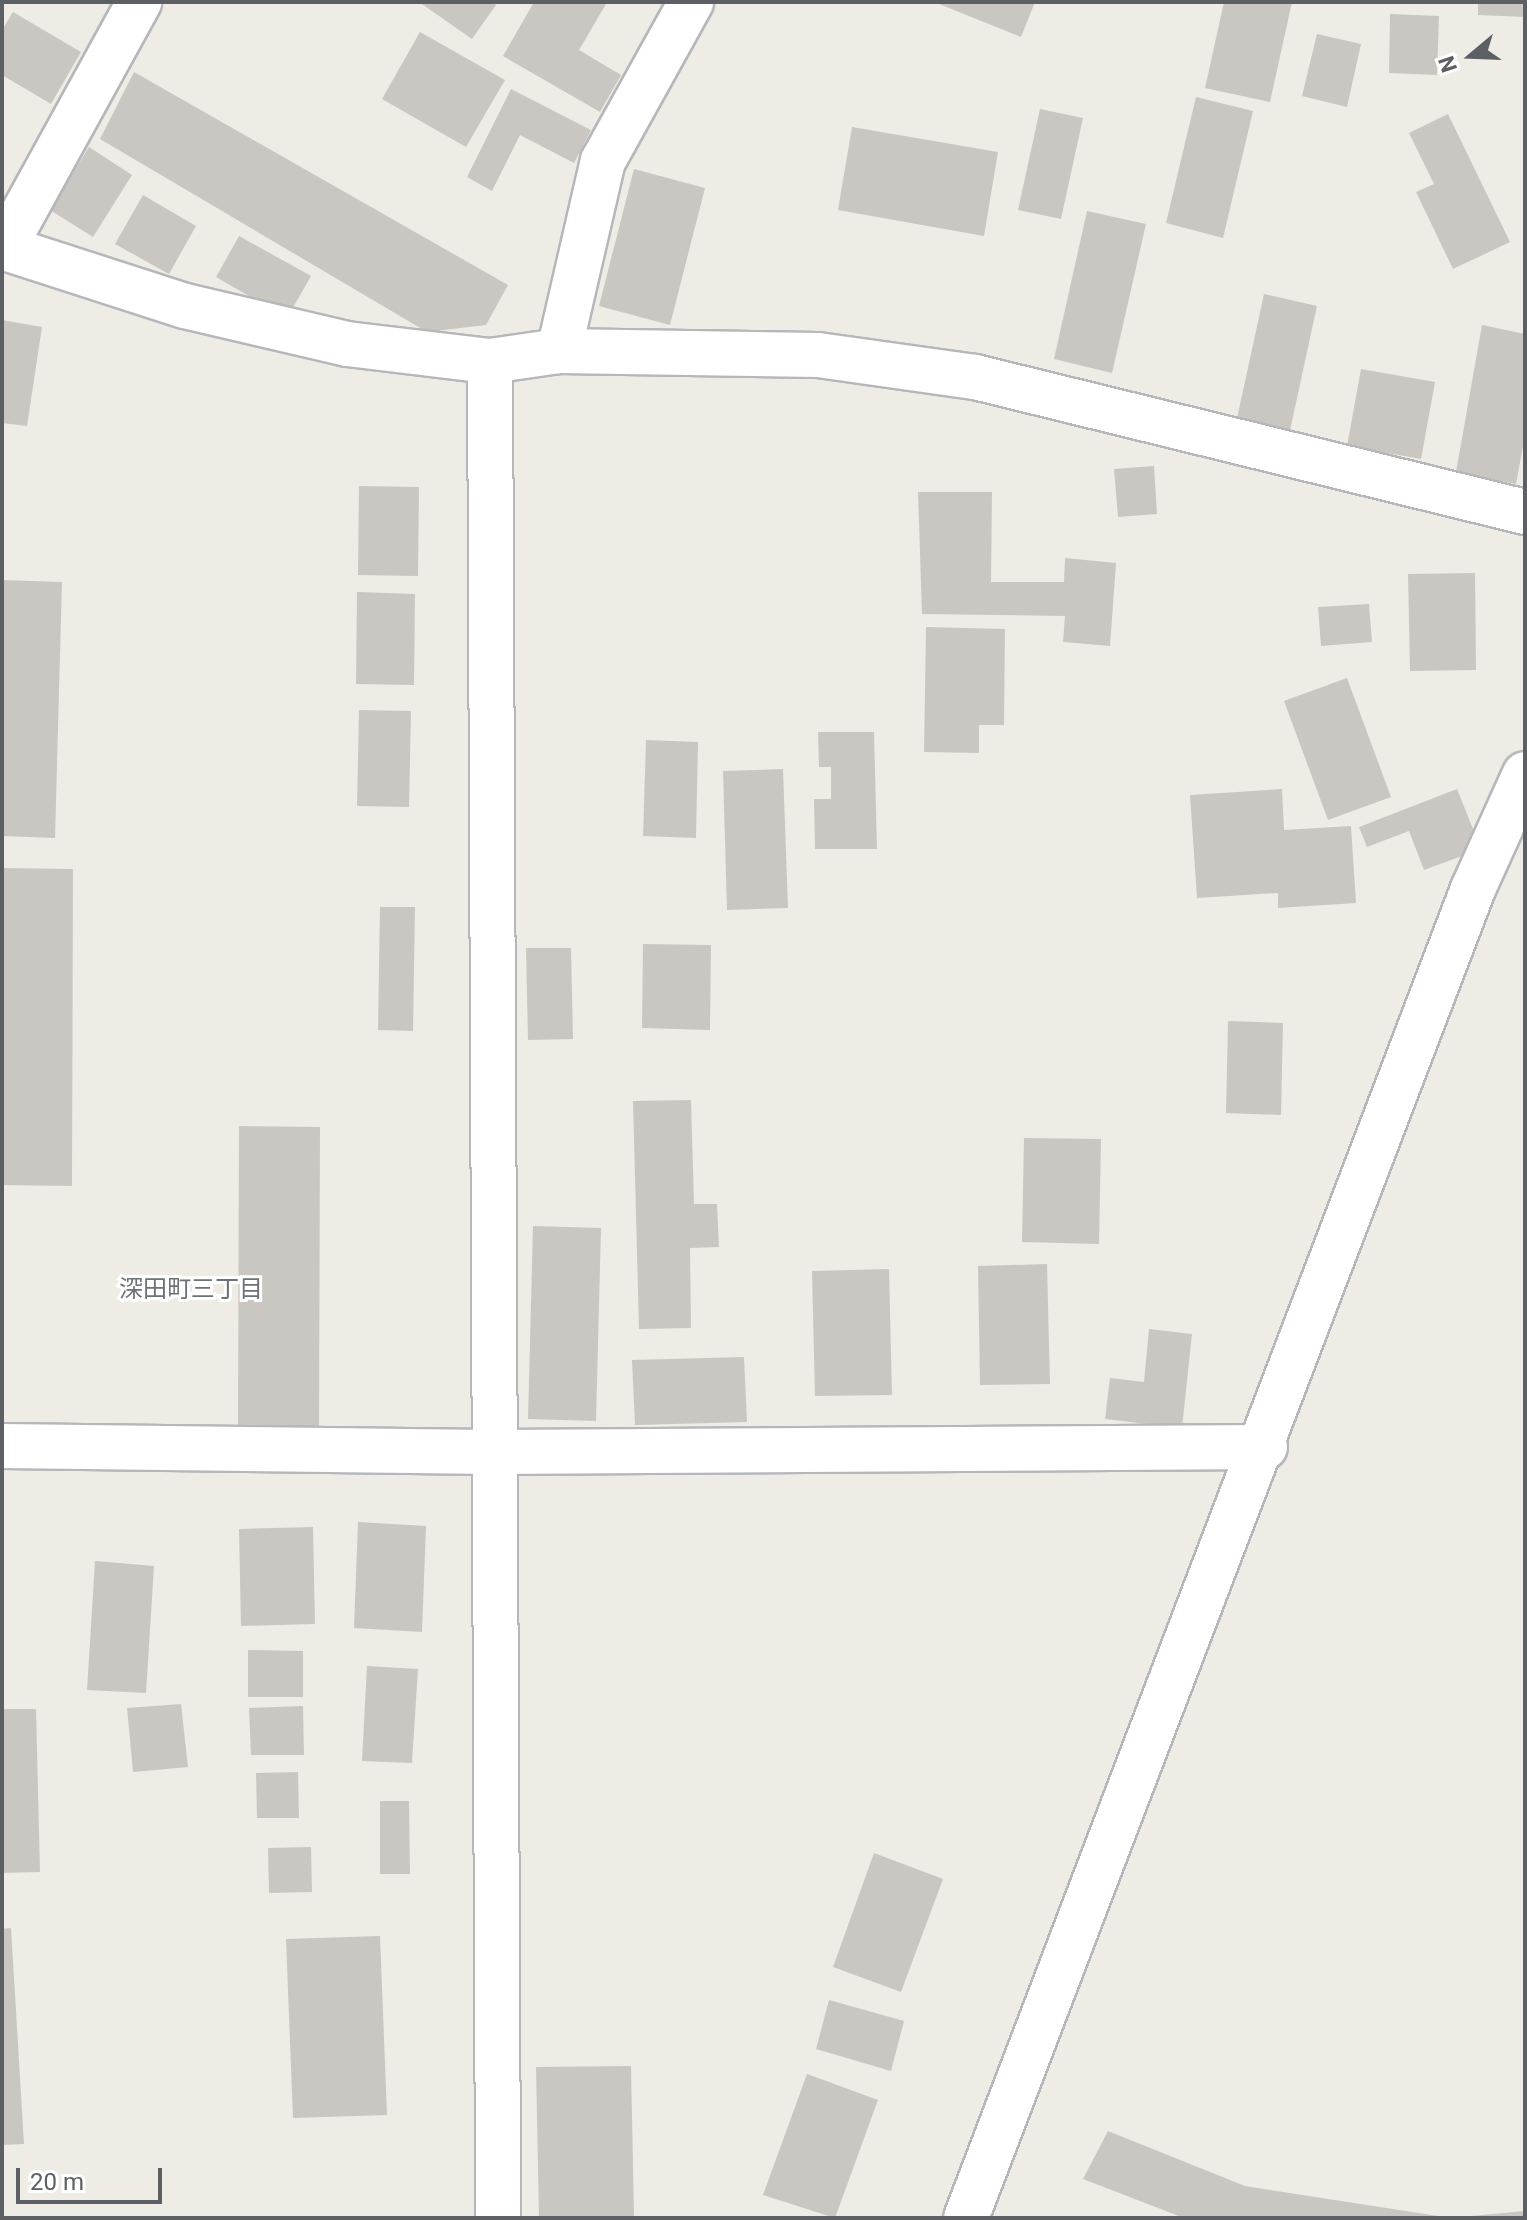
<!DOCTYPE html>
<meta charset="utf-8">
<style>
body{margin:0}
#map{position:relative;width:1527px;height:2220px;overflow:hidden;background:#eeece4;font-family:Roboto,"Noto Sans JP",sans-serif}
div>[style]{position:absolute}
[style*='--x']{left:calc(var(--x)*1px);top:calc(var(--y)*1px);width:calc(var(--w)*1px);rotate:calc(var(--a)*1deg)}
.building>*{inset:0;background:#cac7c2}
.roads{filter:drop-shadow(2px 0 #b5b7bb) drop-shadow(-2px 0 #b5b7bb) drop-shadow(0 2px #b5b7bb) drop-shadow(0 -2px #b5b7bb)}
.minor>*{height:44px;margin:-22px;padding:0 22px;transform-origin:22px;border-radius:22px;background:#fff}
span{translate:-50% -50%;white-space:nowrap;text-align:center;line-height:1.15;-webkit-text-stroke:6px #fff;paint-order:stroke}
.neighbourhood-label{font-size:24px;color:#6d7276}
.frame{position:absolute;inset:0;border:4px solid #5c6064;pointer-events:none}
.north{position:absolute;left:1431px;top:16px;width:80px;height:80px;-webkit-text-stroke:6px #fff;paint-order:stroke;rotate:251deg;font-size:22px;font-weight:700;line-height:32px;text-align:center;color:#5c6064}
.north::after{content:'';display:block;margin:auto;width:28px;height:36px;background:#5c6064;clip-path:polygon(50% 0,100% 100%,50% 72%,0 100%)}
.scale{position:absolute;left:16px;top:2168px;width:146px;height:36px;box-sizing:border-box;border:4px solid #5c6064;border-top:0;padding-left:10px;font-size:24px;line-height:28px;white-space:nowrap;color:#5c6064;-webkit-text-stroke:6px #fff;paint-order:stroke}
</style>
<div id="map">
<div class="building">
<div style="clip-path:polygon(419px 2px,492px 2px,496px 5px,472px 39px)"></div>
<div style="clip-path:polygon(534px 2px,606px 4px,579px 50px,621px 75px,600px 112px,503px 56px)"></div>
<div style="clip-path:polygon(934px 2px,1035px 2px,1021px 37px)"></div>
<div style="clip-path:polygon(1224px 2px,1292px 2px,1270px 102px,1205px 88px)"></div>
<div style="clip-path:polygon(1478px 2px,1525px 2px,1525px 17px,1478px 15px)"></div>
<div style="clip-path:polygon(13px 12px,81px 52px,51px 104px,2px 75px,2px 30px)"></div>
<div style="clip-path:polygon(1390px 14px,1439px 16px,1437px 75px,1389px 73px)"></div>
<div style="clip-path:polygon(420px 32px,505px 80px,466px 147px,382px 99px)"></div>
<div style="clip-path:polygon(1317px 34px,1361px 44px,1347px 107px,1302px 96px)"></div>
<div style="clip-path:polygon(134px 72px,508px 285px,486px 325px,427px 332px,100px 139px)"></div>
<div style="clip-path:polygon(511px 89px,591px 130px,574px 163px,520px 135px,492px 191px,467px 177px)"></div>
<div style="clip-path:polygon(1196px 97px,1253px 111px,1223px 238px,1166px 223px)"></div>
<div style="clip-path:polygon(1040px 109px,1083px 118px,1061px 219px,1018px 210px)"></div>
<div style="clip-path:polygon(1448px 114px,1510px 242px,1453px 269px,1416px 192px,1434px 184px,1409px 133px)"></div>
<div style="clip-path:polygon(852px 127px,998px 152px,984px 236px,838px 210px)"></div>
<div style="clip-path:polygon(89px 147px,132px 175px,93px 237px,50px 210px)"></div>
<div style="clip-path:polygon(634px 169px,705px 188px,670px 325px,599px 306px)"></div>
<div style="clip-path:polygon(143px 195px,196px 226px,169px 274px,115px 244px)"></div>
<div style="clip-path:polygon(1087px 211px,1146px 224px,1112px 373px,1054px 359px)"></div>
<div style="clip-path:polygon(239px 236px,311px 276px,287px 318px,216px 277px)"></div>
<div style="clip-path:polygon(1264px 294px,1317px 306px,1289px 435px,1236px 423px)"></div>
<div style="clip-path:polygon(2px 320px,42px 327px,27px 426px,2px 423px)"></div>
<div style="clip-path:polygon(1482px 325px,1525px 334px,1525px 435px,1516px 484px,1456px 472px)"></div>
<div style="clip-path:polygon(1361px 369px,1435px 382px,1421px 459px,1347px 446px)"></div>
<div style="clip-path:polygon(1154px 466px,1157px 514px,1118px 517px,1114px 469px)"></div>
<div style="clip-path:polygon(359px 486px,419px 487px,418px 576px,358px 575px)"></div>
<div style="clip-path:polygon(918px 492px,992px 492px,991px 582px,1064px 582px,1065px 558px,1116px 563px,1110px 646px,1063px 642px,1065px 616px,922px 614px)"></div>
<div style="clip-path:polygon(1475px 573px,1476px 670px,1410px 671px,1408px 574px)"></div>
<div style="clip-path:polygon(2px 580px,62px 582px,55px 838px,2px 836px)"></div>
<div style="clip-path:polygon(357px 592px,415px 594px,414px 685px,356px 684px)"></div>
<div style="clip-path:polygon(1369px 604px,1372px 642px,1321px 646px,1318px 607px)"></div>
<div style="clip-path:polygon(926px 627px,1005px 629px,1004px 725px,979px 725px,979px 753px,924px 752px)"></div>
<div style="clip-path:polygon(1347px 678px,1391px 797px,1328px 820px,1284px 701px)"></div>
<div style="clip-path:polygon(359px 710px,411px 711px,409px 807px,357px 806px)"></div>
<div style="clip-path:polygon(818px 732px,874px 732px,877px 849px,815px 849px,814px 799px,831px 799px,831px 767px,819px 767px)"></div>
<div style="clip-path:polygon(646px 740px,698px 742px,696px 838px,643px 836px)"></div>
<div style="clip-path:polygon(783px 769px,788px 908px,727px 910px,723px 771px)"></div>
<div style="clip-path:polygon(1282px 789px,1284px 830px,1351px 826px,1356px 903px,1278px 908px,1278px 893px,1197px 898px,1190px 795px)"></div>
<div style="clip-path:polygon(1457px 789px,1481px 849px,1424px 870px,1409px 831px,1367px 847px,1359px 827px)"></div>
<div style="clip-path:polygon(2px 868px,73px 869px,72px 1186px,2px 1185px)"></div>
<div style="clip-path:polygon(380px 907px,415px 907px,413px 1031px,378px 1030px)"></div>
<div style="clip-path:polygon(643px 944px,711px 945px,710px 1030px,642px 1028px)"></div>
<div style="clip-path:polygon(526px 948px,571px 948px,573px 1039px,528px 1040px)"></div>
<div style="clip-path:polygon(1228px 1021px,1283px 1023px,1281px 1115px,1226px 1113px)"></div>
<div style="clip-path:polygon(691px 1100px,694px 1204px,717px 1204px,719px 1247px,690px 1248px,691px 1328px,639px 1329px,633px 1101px)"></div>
<div style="clip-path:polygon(239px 1126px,320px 1127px,319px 1426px,238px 1426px)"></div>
<div style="clip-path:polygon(1024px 1138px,1101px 1139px,1099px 1244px,1022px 1242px)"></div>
<div style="clip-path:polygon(533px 1226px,601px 1228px,596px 1421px,528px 1419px)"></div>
<div style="clip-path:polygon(1047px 1264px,1050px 1384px,980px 1385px,978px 1266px)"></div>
<div style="clip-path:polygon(889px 1269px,892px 1395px,815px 1396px,812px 1271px)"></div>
<div style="clip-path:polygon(1149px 1329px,1192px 1334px,1182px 1428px,1105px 1419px,1110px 1378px,1144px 1382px)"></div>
<div style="clip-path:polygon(744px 1357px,747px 1422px,635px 1425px,632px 1360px)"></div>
<div style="clip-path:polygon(358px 1522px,426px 1526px,422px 1632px,354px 1628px)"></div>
<div style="clip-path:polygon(313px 1527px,315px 1624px,241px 1626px,239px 1529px)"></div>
<div style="clip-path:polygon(95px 1561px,154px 1566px,146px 1693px,87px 1690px)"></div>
<div style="clip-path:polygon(248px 1650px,303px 1651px,303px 1697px,248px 1697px)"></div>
<div style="clip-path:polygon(367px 1666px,418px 1669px,412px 1763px,362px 1761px)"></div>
<div style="clip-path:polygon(181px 1704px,188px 1767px,133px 1772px,127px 1708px)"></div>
<div style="clip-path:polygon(303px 1706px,304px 1755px,251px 1755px,249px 1708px)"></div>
<div style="clip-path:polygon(2px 1709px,36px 1709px,40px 1872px,2px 1873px)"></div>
<div style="clip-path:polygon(298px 1772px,299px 1818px,257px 1818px,256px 1773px)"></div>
<div style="clip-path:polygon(380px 1801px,409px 1801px,410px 1874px,380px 1874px)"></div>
<div style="clip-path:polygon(311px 1847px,312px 1892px,269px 1893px,268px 1848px)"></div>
<div style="clip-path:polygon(874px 1853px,943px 1879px,901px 1992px,833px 1967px)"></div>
<div style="clip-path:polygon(11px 1928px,24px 2144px,2px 2145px,2px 1929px)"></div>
<div style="clip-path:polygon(380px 1936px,387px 2115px,293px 2118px,286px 1939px)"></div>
<div style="clip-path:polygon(829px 2000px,904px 2021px,891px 2071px,816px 2049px)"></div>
<div style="clip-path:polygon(631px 2066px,634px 2217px,539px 2218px,536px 2067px)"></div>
<div style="clip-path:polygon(807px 2074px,878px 2100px,835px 2218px,763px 2195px)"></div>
<div style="clip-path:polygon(1108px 2131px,1245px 2186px,1451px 2218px,1184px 2218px,1083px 2179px)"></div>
<div style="clip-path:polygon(1525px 2211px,1525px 2218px,1472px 2218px,1471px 2216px)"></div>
</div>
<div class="roads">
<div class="minor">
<div style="--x:2;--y:247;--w:192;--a:17.9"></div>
<div style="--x:185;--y:306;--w:166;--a:13.2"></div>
<div style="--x:347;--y:344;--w:144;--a:6.8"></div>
<div style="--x:490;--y:361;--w:70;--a:-8.2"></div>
<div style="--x:559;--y:351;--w:259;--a:0.9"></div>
<div style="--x:818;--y:355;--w:159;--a:8"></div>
<div style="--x:975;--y:377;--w:566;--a:13.79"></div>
<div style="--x:4;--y:248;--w:281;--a:-61.2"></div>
<div style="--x:559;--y:351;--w:195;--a:-77"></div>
<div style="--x:603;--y:161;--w:182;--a:-61"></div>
<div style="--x:490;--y:361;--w:1857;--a:89.75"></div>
<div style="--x:2;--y:1446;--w:494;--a:0.7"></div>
<div style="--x:496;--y:1452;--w:769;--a:-0.37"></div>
<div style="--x:966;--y:2218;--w:1422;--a:-69.12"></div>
<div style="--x:1473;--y:889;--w:126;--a:-65.7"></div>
</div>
</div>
<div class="neighbourhood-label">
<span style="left:191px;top:1290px">深田町三丁目</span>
</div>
<div class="frame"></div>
<div class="north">N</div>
<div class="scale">20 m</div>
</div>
